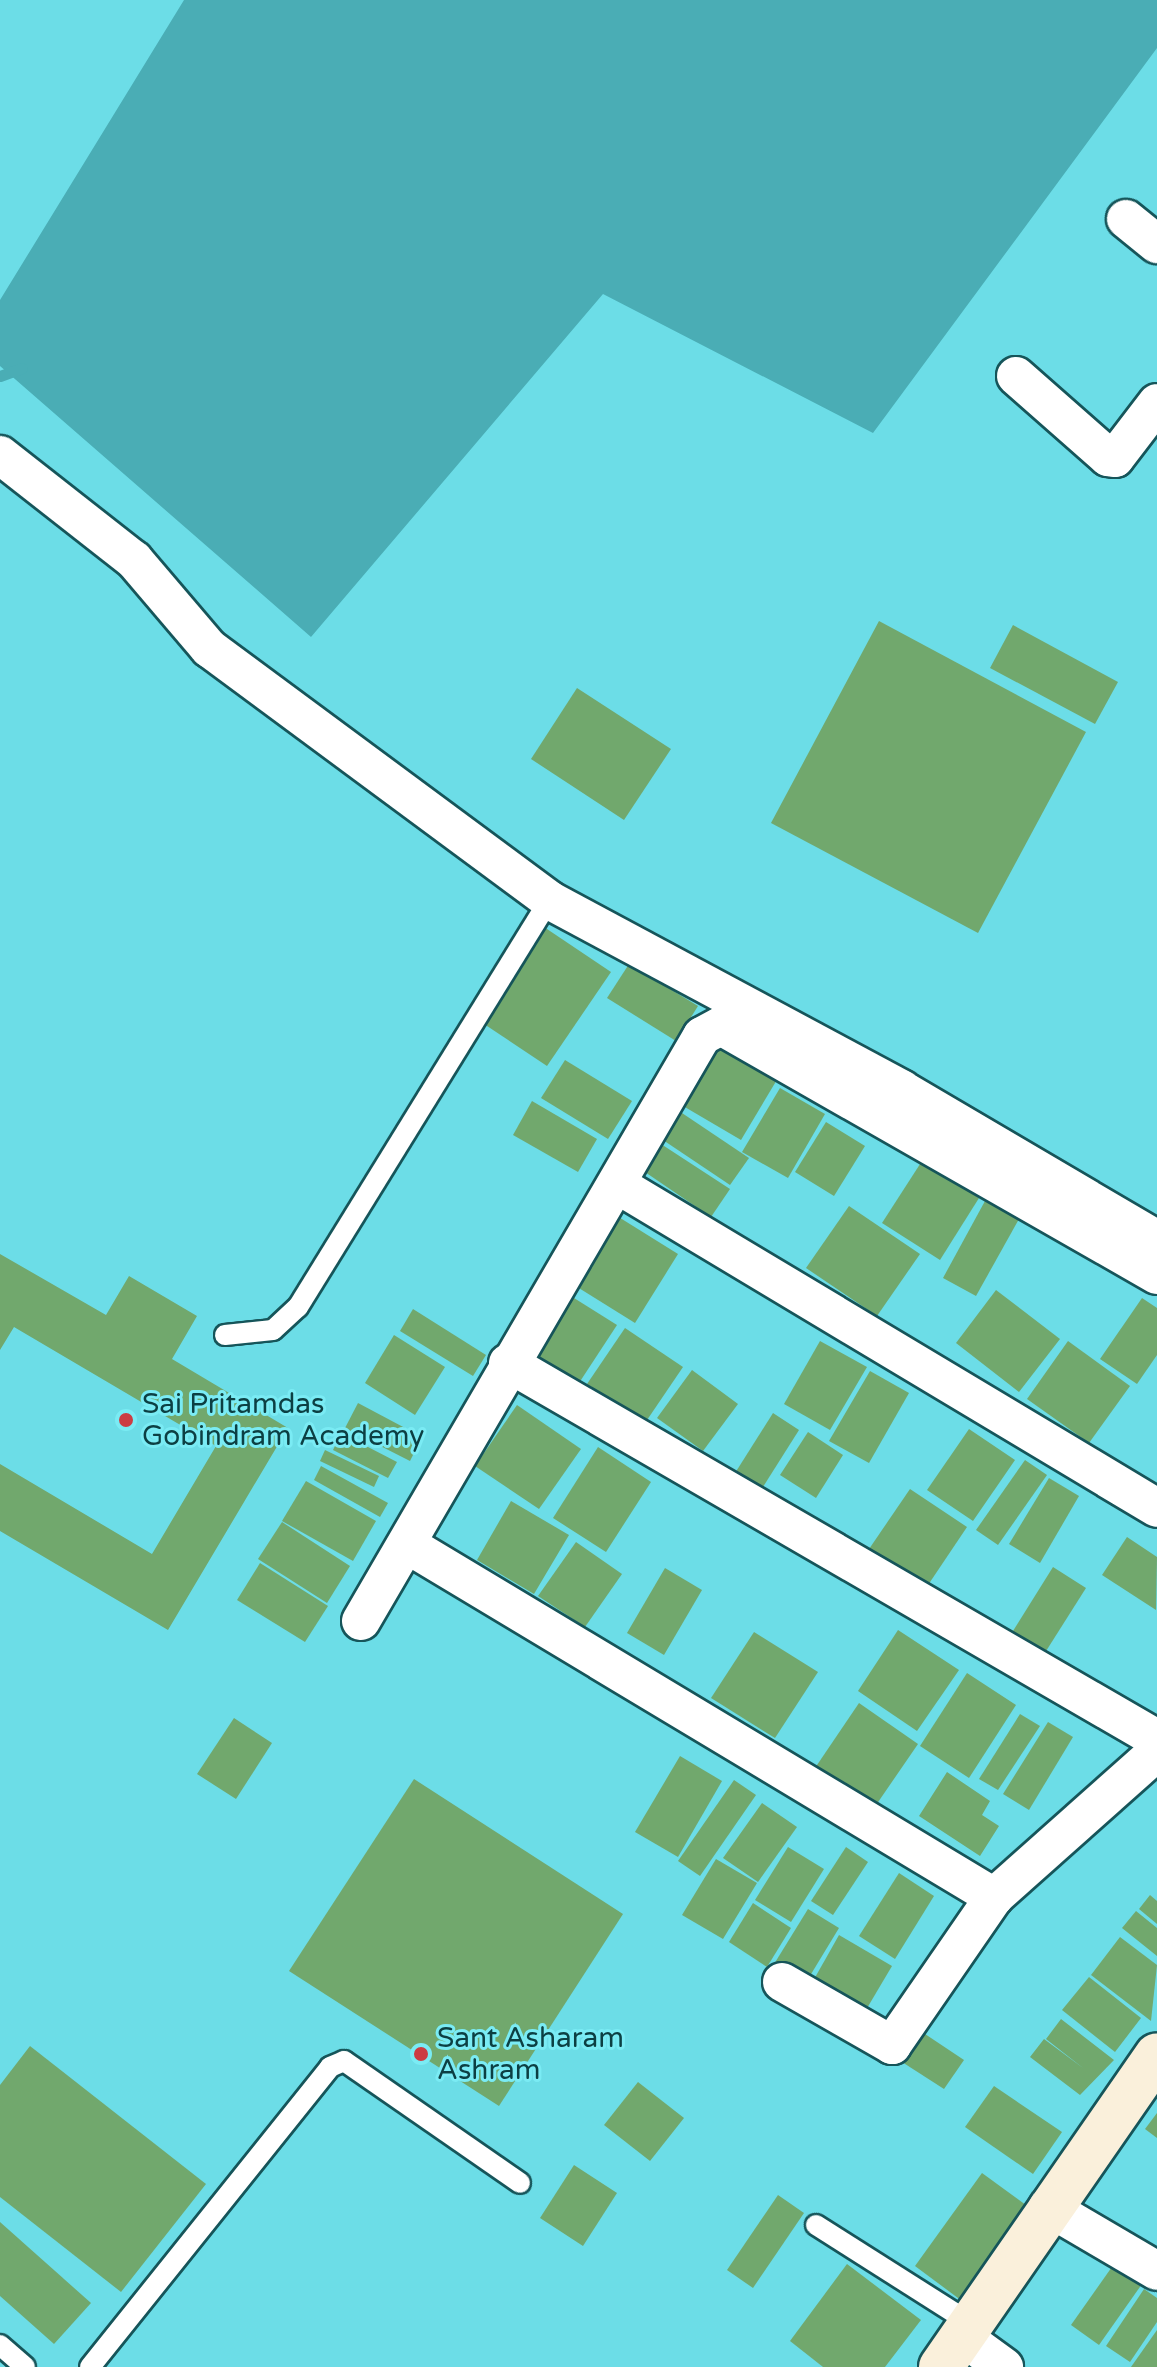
<!DOCTYPE html>
<style>
body{margin:0}
#map{position:relative;width:1157px;height:2367px;overflow:hidden;background:#6cdde7;font-family:"Varela Round",sans-serif}
div>[style]{position:absolute}
[style*='--x']{left:calc(var(--x)*1px);top:calc(var(--y)*1px);width:calc(var(--w)*1px);rotate:calc(var(--a)*1deg)}
.water>*{inset:0;background:#4aadb5}
.stream>*{height:11px;margin:-5.5px;padding:0 5.5px;transform-origin:5.5px;border-radius:5.5px;background:#4aadb5}
.building>*{inset:0;background:#71a86d}
.roads{filter:drop-shadow(2px 0 #16555a) drop-shadow(-2px 0 #16555a) drop-shadow(0 2px #16555a) drop-shadow(0 -2px #16555a)}
.lane>*{height:20px;margin:-10px;padding:0 10px;transform-origin:10px;border-radius:10px;background:#fff}
.street>*{height:38px;margin:-19px;padding:0 19px;transform-origin:19px;border-radius:19px;background:#fff}
.secondary>*{height:44px;margin:-22px;padding:0 22px;transform-origin:22px;border-radius:22px;background:#faf0db}
.dots>*{width:22px;height:22px;translate:-50% -50%;box-sizing:border-box;border:4px solid #7aebf4;border-radius:50%}
span{translate:-50% -50%;white-space:nowrap;text-align:center;line-height:1.15;-webkit-text-stroke:6px #7aebf4;paint-order:stroke}
.poi-label{font-size:28px;color:#0c3f43}
.left{translate:0 -50%;text-align:left}
</style>
<div id="map">
<div class="water">
<div style="clip-path:polygon(184px 0,1157px 0,1157px 48px,873px 433px,603px 294px,311px 637px,0 366px,0 300px)"></div>
</div>
<div class="stream">
<div style="--x:0;--y:376;--w:23;--a:-20"></div>
</div>
<div class="building">
<div style="clip-path:polygon(879px 621px,1086px 732px,978px 933px,771px 823px)"></div>
<div style="clip-path:polygon(1013px 625px,1118px 682px,1095px 724px,990px 668px)"></div>
<div style="clip-path:polygon(577px 688px,671px 749px,624px 820px,531px 759px)"></div>
<div style="clip-path:polygon(544px 927px,611px 972px,547px 1066px,481px 1022px)"></div>
<div style="clip-path:polygon(629px 964px,698px 1006px,676px 1041px,607px 998px)"></div>
<div style="clip-path:polygon(716px 1041px,778px 1078px,741px 1140px,678px 1103px)"></div>
<div style="clip-path:polygon(565px 1060px,632px 1101px,608px 1139px,541px 1098px)"></div>
<div style="clip-path:polygon(780px 1088px,825px 1114px,788px 1178px,742px 1152px)"></div>
<div style="clip-path:polygon(532px 1101px,597px 1139px,578px 1172px,513px 1135px)"></div>
<div style="clip-path:polygon(679px 1111px,749px 1158px,730px 1185px,660px 1138px)"></div>
<div style="clip-path:polygon(826px 1122px,865px 1146px,834px 1196px,795px 1172px)"></div>
<div style="clip-path:polygon(661px 1144px,730px 1189px,711px 1217px,642px 1170px)"></div>
<div style="clip-path:polygon(922px 1161px,979px 1198px,940px 1260px,882px 1223px)"></div>
<div style="clip-path:polygon(985px 1201px,1019px 1219px,976px 1296px,943px 1278px)"></div>
<div style="clip-path:polygon(849px 1206px,920px 1254px,877px 1316px,806px 1268px)"></div>
<div style="clip-path:polygon(617px 1216px,678px 1254px,635px 1323px,574px 1285px)"></div>
<div style="clip-path:polygon(0 1254px,106px 1315px,129px 1276px,197px 1316px,172px 1359px,288px 1428px,168px 1630px,0 1531px,0 1464px,152px 1554px,216px 1446px,14px 1327px,0 1350px)"></div>
<div style="clip-path:polygon(996px 1290px,1060px 1339px,1019px 1392px,956px 1343px)"></div>
<div style="clip-path:polygon(566px 1293px,617px 1325px,579px 1383px,528px 1351px)"></div>
<div style="clip-path:polygon(1142px 1298px,1157px 1308px,1157px 1355px,1137px 1384px,1100px 1359px)"></div>
<div style="clip-path:polygon(413px 1309px,486px 1355px,473px 1376px,400px 1331px)"></div>
<div style="clip-path:polygon(625px 1328px,683px 1367px,645px 1423px,587px 1384px)"></div>
<div style="clip-path:polygon(394px 1335px,445px 1367px,415px 1415px,365px 1383px)"></div>
<div style="clip-path:polygon(820px 1341px,867px 1367px,830px 1430px,784px 1404px)"></div>
<div style="clip-path:polygon(1068px 1341px,1130px 1386px,1089px 1443px,1027px 1399px)"></div>
<div style="clip-path:polygon(692px 1370px,738px 1404px,703px 1451px,657px 1418px)"></div>
<div style="clip-path:polygon(870px 1371px,909px 1393px,869px 1463px,829px 1441px)"></div>
<div style="clip-path:polygon(358px 1403px,422px 1437px,410px 1461px,345px 1428px)"></div>
<div style="clip-path:polygon(517px 1405px,581px 1449px,539px 1509px,475px 1466px)"></div>
<div style="clip-path:polygon(773px 1413px,799px 1430px,756px 1498px,730px 1481px)"></div>
<div style="clip-path:polygon(969px 1429px,1015px 1460px,973px 1521px,927px 1490px)"></div>
<div style="clip-path:polygon(808px 1432px,843px 1455px,816px 1498px,780px 1475px)"></div>
<div style="clip-path:polygon(341px 1433px,397px 1462px,388px 1478px,333px 1450px)"></div>
<div style="clip-path:polygon(598px 1447px,651px 1482px,606px 1552px,553px 1518px)"></div>
<div style="clip-path:polygon(325px 1450px,379px 1476px,374px 1487px,320px 1461px)"></div>
<div style="clip-path:polygon(1025px 1460px,1047px 1475px,998px 1545px,976px 1530px)"></div>
<div style="clip-path:polygon(321px 1466px,388px 1503px,380px 1517px,314px 1480px)"></div>
<div style="clip-path:polygon(1049px 1478px,1079px 1496px,1040px 1563px,1009px 1544px)"></div>
<div style="clip-path:polygon(306px 1481px,376px 1521px,353px 1561px,282px 1521px)"></div>
<div style="clip-path:polygon(910px 1489px,967px 1527px,924px 1591px,867px 1552px)"></div>
<div style="clip-path:polygon(511px 1501px,569px 1535px,534px 1594px,477px 1560px)"></div>
<div style="clip-path:polygon(282px 1522px,350px 1566px,327px 1603px,258px 1559px)"></div>
<div style="clip-path:polygon(1127px 1537px,1157px 1557px,1156px 1610px,1102px 1575px)"></div>
<div style="clip-path:polygon(576px 1542px,622px 1574px,585px 1627px,538px 1596px)"></div>
<div style="clip-path:polygon(260px 1563px,328px 1606px,305px 1642px,237px 1600px)"></div>
<div style="clip-path:polygon(1053px 1567px,1086px 1588px,1041px 1659px,1008px 1639px)"></div>
<div style="clip-path:polygon(665px 1568px,702px 1590px,664px 1655px,627px 1633px)"></div>
<div style="clip-path:polygon(898px 1630px,959px 1670px,917px 1731px,858px 1691px)"></div>
<div style="clip-path:polygon(754px 1632px,818px 1672px,775px 1738px,711px 1698px)"></div>
<div style="clip-path:polygon(967px 1673px,1016px 1705px,969px 1778px,920px 1746px)"></div>
<div style="clip-path:polygon(859px 1703px,918px 1744px,874px 1808px,815px 1768px)"></div>
<div style="clip-path:polygon(1020px 1714px,1040px 1726px,998px 1790px,979px 1779px)"></div>
<div style="clip-path:polygon(234px 1718px,272px 1743px,236px 1799px,197px 1774px)"></div>
<div style="clip-path:polygon(1048px 1722px,1073px 1737px,1029px 1810px,1003px 1794px)"></div>
<div style="clip-path:polygon(680px 1756px,722px 1781px,678px 1857px,635px 1832px)"></div>
<div style="clip-path:polygon(947px 1772px,990px 1801px,982px 1815px,999px 1826px,980px 1856px,919px 1816px)"></div>
<div style="clip-path:polygon(414px 1779px,623px 1914px,499px 2106px,289px 1971px)"></div>
<div style="clip-path:polygon(734px 1780px,756px 1795px,700px 1876px,678px 1861px)"></div>
<div style="clip-path:polygon(762px 1803px,797px 1827px,758px 1882px,723px 1858px)"></div>
<div style="clip-path:polygon(788px 1847px,824px 1869px,791px 1922px,755px 1900px)"></div>
<div style="clip-path:polygon(846px 1847px,868px 1862px,833px 1915px,811px 1901px)"></div>
<div style="clip-path:polygon(716px 1859px,757px 1883px,723px 1939px,682px 1915px)"></div>
<div style="clip-path:polygon(899px 1873px,934px 1896px,895px 1959px,859px 1936px)"></div>
<div style="clip-path:polygon(1150px 1895px,1157px 1901px,1157px 1924px,1139px 1909px)"></div>
<div style="clip-path:polygon(753px 1903px,791px 1928px,767px 1967px,729px 1942px)"></div>
<div style="clip-path:polygon(808px 1909px,839px 1928px,802px 1989px,771px 1969px)"></div>
<div style="clip-path:polygon(1136px 1911px,1157px 1928px,1157px 1956px,1122px 1928px)"></div>
<div style="clip-path:polygon(839px 1935px,892px 1966px,860px 2020px,808px 1990px)"></div>
<div style="clip-path:polygon(1120px 1937px,1157px 1965px,1151px 2021px,1091px 1975px)"></div>
<div style="clip-path:polygon(1089px 1977px,1141px 2018px,1115px 2052px,1062px 2010px)"></div>
<div style="clip-path:polygon(1061px 2019px,1114px 2060px,1080px 2095px,1030px 2057px,1044px 2039px,1083px 2068px,1046px 2039px)"></div>
<div style="clip-path:polygon(922px 2032px,964px 2060px,944px 2089px,902px 2062px)"></div>
<div style="clip-path:polygon(30px 2046px,206px 2184px,121px 2292px,0 2197px,0 2085px)"></div>
<div style="clip-path:polygon(638px 2082px,684px 2118px,650px 2161px,604px 2125px)"></div>
<div style="clip-path:polygon(994px 2086px,1062px 2132px,1033px 2174px,965px 2127px)"></div>
<div style="clip-path:polygon(1157px 2113px,1157px 2138px,1145px 2129px)"></div>
<div style="clip-path:polygon(574px 2165px,617px 2193px,583px 2246px,540px 2218px)"></div>
<div style="clip-path:polygon(982px 2173px,1030px 2208px,962px 2301px,915px 2266px)"></div>
<div style="clip-path:polygon(778px 2195px,804px 2213px,753px 2288px,727px 2270px)"></div>
<div style="clip-path:polygon(0 2222px,91px 2303px,54px 2344px,0 2296px)"></div>
<div style="clip-path:polygon(847px 2264px,921px 2320px,885px 2367px,823px 2367px,790px 2341px)"></div>
<div style="clip-path:polygon(1114px 2264px,1142px 2284px,1099px 2345px,1071px 2325px)"></div>
<div style="clip-path:polygon(1144px 2289px,1157px 2298px,1157px 2322px,1130px 2362px,1106px 2346px)"></div>
<div style="clip-path:polygon(1157px 2330px,1157px 2367px,1131px 2367px)"></div>
</div>
<div class="roads">
<div class="lane">
<div style="--x:225;--y:1335;--w:48;--a:-5.9"></div>
<div style="--x:273;--y:1330;--w:34;--a:-43"></div>
<div style="--x:298;--y:1307;--w:478;--a:-58.3"></div>
<div style="--x:816;--y:2225;--w:185;--a:32.4"></div>
<div style="--x:0;--y:2345;--w:33;--a:41"></div>
<div style="--x:90;--y:2367;--w:384;--a:-51.3"></div>
<div style="--x:330;--y:2067;--w:15;--a:-23"></div>
<div style="--x:344;--y:2061;--w:214;--a:34.7"></div>
</div>
<div class="street">
<div style="--x:1126;--y:219;--w:40;--a:39"></div>
<div style="--x:1016;--y:376;--w:123;--a:41.4"></div>
<div style="--x:1108;--y:457;--w:7;--a:8"></div>
<div style="--x:1115;--y:458;--w:69;--a:-52.6"></div>
<div style="--x:0;--y:455;--w:170;--a:38.1"></div>
<div style="--x:134;--y:560;--w:116;--a:49.6"></div>
<div style="--x:209;--y:648;--w:423;--a:36.5"></div>
<div style="--x:549;--y:900;--w:400;--a:28.2"></div>
<div style="--x:901;--y:1089;--w:297;--a:30.5"></div>
<div style="--x:618;--y:1185;--w:628;--a:30.93"></div>
<div style="--x:508;--y:1363;--w:750;--a:30.09"></div>
<div style="--x:408;--y:1545;--w:684;--a:30.99"></div>
<div style="--x:361;--y:1621;--w:677;--a:-59.76"></div>
<div style="--x:702;--y:1036;--w:21;--a:-28"></div>
<div style="--x:721;--y:1026;--w:502;--a:29.73"></div>
<div style="--x:782;--y:1982;--w:127;--a:29.8"></div>
<div style="--x:892;--y:2045;--w:180;--a:-55.4"></div>
<div style="--x:994;--y:1897;--w:218;--a:-41.7"></div>
<div style="--x:1048;--y:2207;--w:126;--a:30.4"></div>
<div style="--x:963;--y:2337;--w:51;--a:36.2"></div>
</div>
<div class="secondary">
<div style="--x:941;--y:2367;--w:379;--a:-55.3"></div>
</div>
</div>
<div class="dots">
<div style="left:126px;top:1420px;background:#cc3c43"></div>
<div style="left:421px;top:2054px;background:#cc3c43"></div>
</div>
<div class="poi-label">
<span class="left" style="left:142px;top:1420px">Sai Pritamdas<br>Gobindram Academy</span>
<span class="left" style="left:437px;top:2054px">Sant Asharam<br>Ashram</span>
</div>
</div>
